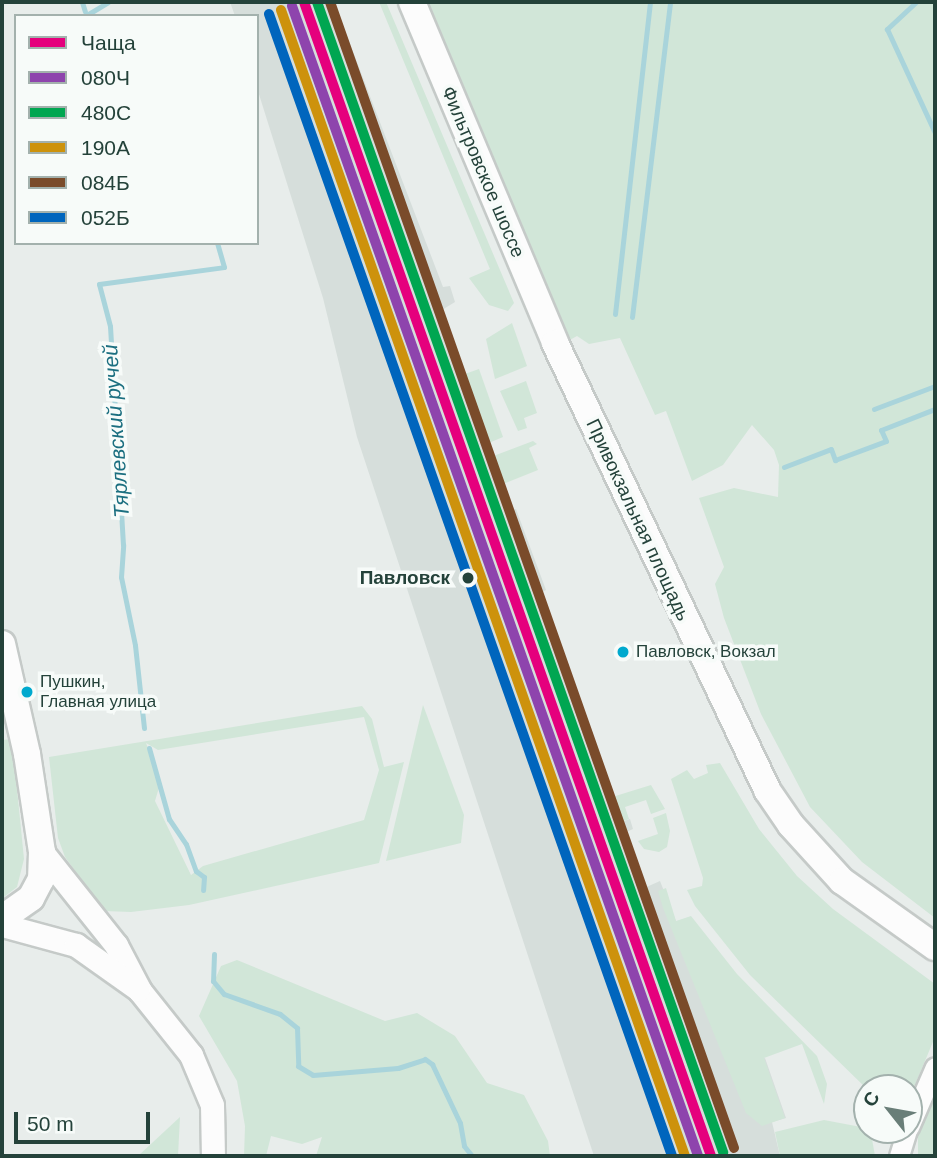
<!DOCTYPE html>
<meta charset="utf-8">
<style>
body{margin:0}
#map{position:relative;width:937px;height:1158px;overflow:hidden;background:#e8edeb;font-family:Arial,sans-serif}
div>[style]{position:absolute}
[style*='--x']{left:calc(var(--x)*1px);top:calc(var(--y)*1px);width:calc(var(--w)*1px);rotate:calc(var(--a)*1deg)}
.built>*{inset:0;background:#d6dedb}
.green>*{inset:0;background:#d1e6d8}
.stream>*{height:5px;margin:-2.5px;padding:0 2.5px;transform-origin:2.5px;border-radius:2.5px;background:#a9d4db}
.roads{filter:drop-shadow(2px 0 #c5cac8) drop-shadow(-2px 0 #c5cac8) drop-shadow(0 2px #c5cac8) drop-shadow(0 -2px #c5cac8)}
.minor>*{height:19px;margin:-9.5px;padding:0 9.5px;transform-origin:9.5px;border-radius:9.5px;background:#fcfcfc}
.tertiary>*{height:23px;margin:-11.5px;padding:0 11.5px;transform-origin:11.5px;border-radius:11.5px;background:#fcfcfc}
.secondary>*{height:26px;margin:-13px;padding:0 13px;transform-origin:13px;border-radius:13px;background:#fcfcfc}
.rail-1>*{height:10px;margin:-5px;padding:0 5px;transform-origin:5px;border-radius:5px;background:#e5007d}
.rail-2>*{height:10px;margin:-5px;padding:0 5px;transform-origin:5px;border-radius:5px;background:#8e44ad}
.rail-3>*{height:10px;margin:-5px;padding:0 5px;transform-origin:5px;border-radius:5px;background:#00a651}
.rail-4>*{height:10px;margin:-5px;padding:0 5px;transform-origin:5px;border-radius:5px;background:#cd920c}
.rail-5>*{height:10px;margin:-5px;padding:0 5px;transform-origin:5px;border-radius:5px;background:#7a4b2a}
.rail-6>*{height:10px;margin:-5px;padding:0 5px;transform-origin:5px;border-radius:5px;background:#0065bd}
.dots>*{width:19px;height:19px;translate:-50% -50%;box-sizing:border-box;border:4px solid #f7fbf9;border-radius:50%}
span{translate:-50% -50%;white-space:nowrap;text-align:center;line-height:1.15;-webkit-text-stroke:7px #f7fbf9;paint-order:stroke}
.bus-label{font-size:17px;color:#24423a}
.left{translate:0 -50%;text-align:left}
.street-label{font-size:19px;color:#24423a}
.stop-label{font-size:19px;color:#24423a;font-weight:700}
.right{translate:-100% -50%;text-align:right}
.water-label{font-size:21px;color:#1c6f80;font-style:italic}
.frame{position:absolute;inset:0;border:4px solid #24423a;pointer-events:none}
.legend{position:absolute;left:14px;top:14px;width:245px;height:231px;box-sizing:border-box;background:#f7fbf9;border:2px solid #a3b1ad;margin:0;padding:9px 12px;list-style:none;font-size:21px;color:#24423a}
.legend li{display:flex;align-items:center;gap:14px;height:35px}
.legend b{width:35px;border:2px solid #a3b1ad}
.north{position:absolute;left:853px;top:1074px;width:70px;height:70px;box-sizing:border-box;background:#f7fbf9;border:2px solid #a3b1ad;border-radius:50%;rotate:301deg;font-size:19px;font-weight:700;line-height:28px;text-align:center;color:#24423a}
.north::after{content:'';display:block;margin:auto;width:24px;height:32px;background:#697e78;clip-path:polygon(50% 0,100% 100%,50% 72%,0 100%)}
.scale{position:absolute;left:14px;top:1112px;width:136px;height:32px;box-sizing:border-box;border:4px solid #24423a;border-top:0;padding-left:9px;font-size:21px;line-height:24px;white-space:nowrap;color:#24423a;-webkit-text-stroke:5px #f7fbf9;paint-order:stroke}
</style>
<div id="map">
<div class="built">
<div style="clip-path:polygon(230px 2px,334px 2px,443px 287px,450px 286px,455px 302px,437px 313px,499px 490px,503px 489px,511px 511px,516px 509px,546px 590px,541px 593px,558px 637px,549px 641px,557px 651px,618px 823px,630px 819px,633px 829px,622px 834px,642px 889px,660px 881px,735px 1069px,765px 1058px,786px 1118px,772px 1122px,780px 1156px,594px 1156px,357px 437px,323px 298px,257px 88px,257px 16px,235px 16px)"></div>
</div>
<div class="green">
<div style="clip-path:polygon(379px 2px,386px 2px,514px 303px,508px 311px,489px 305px,469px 278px,490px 269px)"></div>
<div style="clip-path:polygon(428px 2px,935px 2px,935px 918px,862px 862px,810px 807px,761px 714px,724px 618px,715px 584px,724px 567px,699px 498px,734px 488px,778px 497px,779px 465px,774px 450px,752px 425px,723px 465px,692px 481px,666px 411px,655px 415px,620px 338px,589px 344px,577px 336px,568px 341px)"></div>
<div style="clip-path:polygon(512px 323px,527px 366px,495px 379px,486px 339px)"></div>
<div style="clip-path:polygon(479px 369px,503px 437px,484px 445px,459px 376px)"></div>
<div style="clip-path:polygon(526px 381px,537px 413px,524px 418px,527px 428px,518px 431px,500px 391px)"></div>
<div style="clip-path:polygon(533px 441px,537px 444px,529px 448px,538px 470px,498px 486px,488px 458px)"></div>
<div style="clip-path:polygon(423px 705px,464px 815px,461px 843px,386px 861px)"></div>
<div style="clip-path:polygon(evenodd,362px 706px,372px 719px,384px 767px,404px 762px,379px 863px,189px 905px,131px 912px,104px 911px,65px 857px,58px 838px,49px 757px,362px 706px,364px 717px,379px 770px,364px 820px,203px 866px,191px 875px,155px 801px,161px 781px,146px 743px,158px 750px,364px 717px)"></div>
<div style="clip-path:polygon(12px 739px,24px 859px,17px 887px,4px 897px,2px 740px)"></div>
<div style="clip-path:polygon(720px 763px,759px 829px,797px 876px,833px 909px,935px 984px,935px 1037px,909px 1099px,909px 1088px,867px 1089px,750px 975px,695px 906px,687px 890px,702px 886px,703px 878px,671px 779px,687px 770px,694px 779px,708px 773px,706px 765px)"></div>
<div style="clip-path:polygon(651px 785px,665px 809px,651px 814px,646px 800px,625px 807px,629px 819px,618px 823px,609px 798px)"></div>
<div style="clip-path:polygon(666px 813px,670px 831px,667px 847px,659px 852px,644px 849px,638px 841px,658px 834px,653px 818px)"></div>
<div style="clip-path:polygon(666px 888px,676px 921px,691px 916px,737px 974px,817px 1056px,827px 1084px,824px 1104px,802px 1044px,764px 1058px,785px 1118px,762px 1126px,746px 1113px,663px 908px,658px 891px)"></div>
<div style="clip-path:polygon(237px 960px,385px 1021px,417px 1013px,455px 1036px,487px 1083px,524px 1095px,548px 1141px,550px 1156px,316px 1156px,322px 1137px,302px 1144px,271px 1136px,266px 1156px,244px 1156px,245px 1126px,237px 1081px,199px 1016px,221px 966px)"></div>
<div style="clip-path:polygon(935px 1090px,935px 1156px,918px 1156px,918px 1132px)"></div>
<div style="clip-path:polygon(180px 1117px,178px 1156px,138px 1156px)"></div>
<div style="clip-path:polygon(824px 1120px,861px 1127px,872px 1139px,875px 1156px,780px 1156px,775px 1132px)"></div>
</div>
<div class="stream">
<div style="--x:82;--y:2;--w:10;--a:73"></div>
<div style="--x:916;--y:2;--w:40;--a:137"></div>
<div style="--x:887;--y:29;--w:115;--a:65.2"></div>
<div style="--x:85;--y:16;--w:27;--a:-31"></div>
<div style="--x:615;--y:314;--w:314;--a:-83.6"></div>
<div style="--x:632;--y:317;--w:317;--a:-83.1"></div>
<div style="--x:874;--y:409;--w:65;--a:-20.7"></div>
<div style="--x:784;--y:467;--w:50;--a:-21"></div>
<div style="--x:831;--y:449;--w:12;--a:70"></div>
<div style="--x:835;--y:460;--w:54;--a:-20.4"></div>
<div style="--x:886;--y:441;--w:12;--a:-114"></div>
<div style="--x:881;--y:430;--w:58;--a:-21.3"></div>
<div style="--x:144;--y:728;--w:83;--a:-96.2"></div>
<div style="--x:135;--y:645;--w:69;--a:-101.6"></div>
<div style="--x:121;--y:577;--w:32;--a:-86"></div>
<div style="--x:123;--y:545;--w:219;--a:-93.4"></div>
<div style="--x:110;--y:326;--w:43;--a:-104.7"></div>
<div style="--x:99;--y:284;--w:126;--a:-7.7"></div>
<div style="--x:224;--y:267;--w:25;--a:-106"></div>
<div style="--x:149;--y:748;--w:74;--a:74.3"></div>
<div style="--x:169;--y:819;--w:30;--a:56"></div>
<div style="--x:186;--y:844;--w:29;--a:70"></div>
<div style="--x:196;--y:871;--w:10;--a:37"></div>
<div style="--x:204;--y:877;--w:13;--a:94"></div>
<div style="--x:214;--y:954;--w:27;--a:92"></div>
<div style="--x:213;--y:981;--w:17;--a:50"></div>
<div style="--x:224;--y:994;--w:59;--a:19.7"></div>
<div style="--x:280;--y:1014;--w:22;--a:39"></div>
<div style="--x:297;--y:1028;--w:38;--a:88"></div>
<div style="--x:298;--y:1066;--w:17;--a:31"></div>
<div style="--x:313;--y:1075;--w:85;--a:-4.7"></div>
<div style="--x:398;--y:1068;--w:28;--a:-18"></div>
<div style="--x:425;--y:1059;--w:9;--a:36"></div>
<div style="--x:432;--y:1064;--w:65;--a:64.6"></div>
<div style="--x:460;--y:1123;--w:23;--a:80"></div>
<div style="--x:464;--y:1146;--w:13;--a:51"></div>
</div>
<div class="roads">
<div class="minor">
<div style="--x:909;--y:1127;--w:65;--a:-66.6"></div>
<div style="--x:899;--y:1156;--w:27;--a:-73"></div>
</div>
<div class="tertiary">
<div style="--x:42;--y:852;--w:119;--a:51.5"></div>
<div style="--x:116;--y:945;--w:52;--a:62.4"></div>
<div style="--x:140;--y:991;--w:82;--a:51.4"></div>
<div style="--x:191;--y:1055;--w:54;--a:67.2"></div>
<div style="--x:212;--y:1105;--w:51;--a:88.9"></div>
<div style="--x:2;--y:925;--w:77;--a:15.1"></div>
<div style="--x:76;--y:945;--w:76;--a:35.4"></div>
</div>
<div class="secondary">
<div style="--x:412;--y:2;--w:370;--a:67.2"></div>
<div style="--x:555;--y:343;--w:495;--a:64.6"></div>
<div style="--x:767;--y:790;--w:42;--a:55.6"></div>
<div style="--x:791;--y:825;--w:76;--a:47.7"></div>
<div style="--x:842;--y:881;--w:114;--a:35.4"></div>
<div style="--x:2;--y:644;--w:113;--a:77.2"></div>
<div style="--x:27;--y:754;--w:99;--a:81.3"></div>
<div style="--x:42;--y:852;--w:27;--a:92"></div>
<div style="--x:41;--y:879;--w:21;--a:118"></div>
<div style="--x:31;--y:898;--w:35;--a:145"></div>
</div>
</div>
<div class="rail-1">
<div style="--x:304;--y:2;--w:1224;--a:70.57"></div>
</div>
<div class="rail-2">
<div style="--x:292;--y:6;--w:1220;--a:70.55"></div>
</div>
<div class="rail-3">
<div style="--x:317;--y:2;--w:1220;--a:70.55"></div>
</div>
<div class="rail-4">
<div style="--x:281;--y:10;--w:1215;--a:70.58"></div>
</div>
<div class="rail-5">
<div style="--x:330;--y:2;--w:1215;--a:70.58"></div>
</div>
<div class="rail-6">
<div style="--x:269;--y:14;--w:1211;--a:70.56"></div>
</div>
<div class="dots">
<div style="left:468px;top:578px;background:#24423a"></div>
<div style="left:623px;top:652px;background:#00a9ce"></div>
<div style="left:27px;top:692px;background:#00a9ce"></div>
</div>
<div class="bus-label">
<span class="left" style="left:636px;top:652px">Павловск, Вокзал</span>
<span class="left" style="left:40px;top:692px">Пушкин,<br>Главная улица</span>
</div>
<div class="street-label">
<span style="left:483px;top:172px;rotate:67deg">Фильтровское шоссе</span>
<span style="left:638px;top:520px;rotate:65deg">Привокзальная площадь</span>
</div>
<div class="stop-label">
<span class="right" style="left:450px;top:578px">Павловск</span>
</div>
<div class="water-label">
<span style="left:116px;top:431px;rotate:-94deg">Тярлевский ручей</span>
</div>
<div class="frame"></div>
<ul class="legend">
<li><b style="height:9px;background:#e5007d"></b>Чаща</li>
<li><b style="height:9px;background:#8e44ad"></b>080Ч</li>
<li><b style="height:9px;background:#00a651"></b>480С</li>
<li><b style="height:9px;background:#cd920c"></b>190А</li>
<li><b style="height:9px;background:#7a4b2a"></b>084Б</li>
<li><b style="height:9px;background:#0065bd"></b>052Б</li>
</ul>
<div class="north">С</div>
<div class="scale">50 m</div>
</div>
